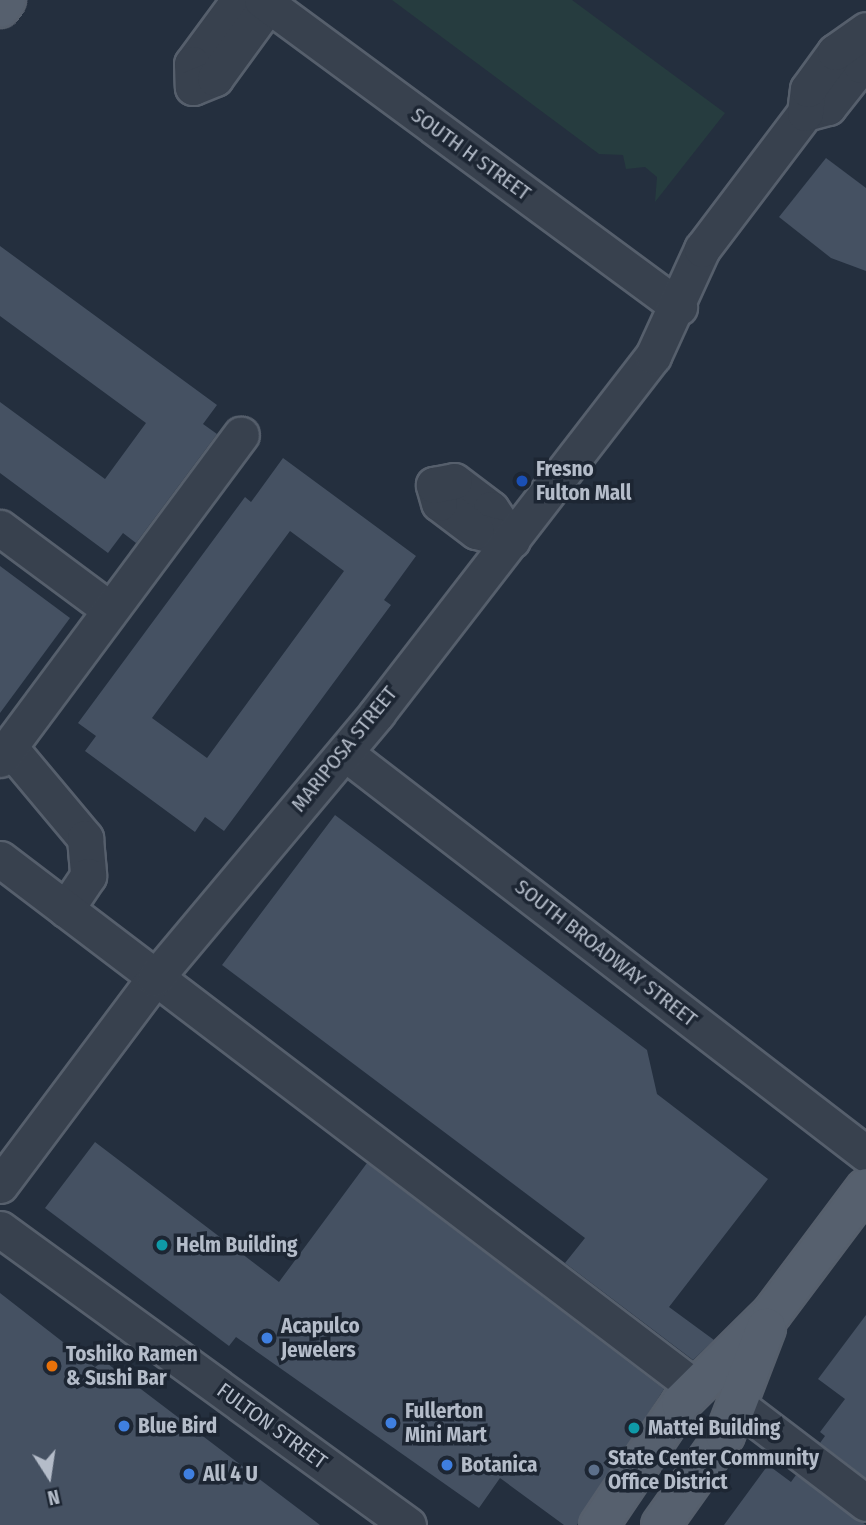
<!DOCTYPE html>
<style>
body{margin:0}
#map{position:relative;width:866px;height:1525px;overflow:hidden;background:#242f3e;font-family:"Fira Sans Condensed",sans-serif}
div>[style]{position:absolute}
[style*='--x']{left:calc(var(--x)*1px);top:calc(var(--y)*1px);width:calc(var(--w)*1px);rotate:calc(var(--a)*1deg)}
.green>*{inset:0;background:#263c3f}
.building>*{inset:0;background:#455162}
.roads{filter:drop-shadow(2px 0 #565f6c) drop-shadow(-2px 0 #565f6c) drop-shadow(0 2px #565f6c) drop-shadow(0 -2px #565f6c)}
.minor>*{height:35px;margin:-17.5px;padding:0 17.5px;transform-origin:17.5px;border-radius:17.5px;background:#38414e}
.major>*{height:38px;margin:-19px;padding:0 19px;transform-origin:19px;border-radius:19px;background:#56606e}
.dots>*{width:19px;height:19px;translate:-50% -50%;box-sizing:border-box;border:4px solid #1d2633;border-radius:50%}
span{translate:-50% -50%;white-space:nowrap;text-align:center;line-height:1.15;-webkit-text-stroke:7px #1d2633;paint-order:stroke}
.street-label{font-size:21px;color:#b4bcc9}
.poi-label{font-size:21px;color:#b4bcc9;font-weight:700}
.left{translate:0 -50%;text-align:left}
.north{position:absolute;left:14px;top:1441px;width:70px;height:70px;-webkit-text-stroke:5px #1d2633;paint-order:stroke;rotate:168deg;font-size:19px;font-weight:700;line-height:28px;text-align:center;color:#b4bcc9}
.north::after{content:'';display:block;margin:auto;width:24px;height:32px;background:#b4bcc9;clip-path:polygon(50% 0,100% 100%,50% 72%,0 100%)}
</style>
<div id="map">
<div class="green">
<div style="clip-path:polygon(392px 0,572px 0,725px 113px,655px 202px,657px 177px,645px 167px,626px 169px,623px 155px,599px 154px)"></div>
</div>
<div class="building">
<div style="clip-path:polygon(826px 158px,866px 188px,866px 271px,831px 258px,779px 217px)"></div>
<div style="clip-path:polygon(0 246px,217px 405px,203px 424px,217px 434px,136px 543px,123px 533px,108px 553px,0 473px,0 402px,105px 479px,146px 423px,0 316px)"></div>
<div style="clip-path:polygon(evenodd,283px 458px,416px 556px,384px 600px,391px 605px,224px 831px,205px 817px,195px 832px,85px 751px,96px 736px,78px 723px,245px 497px,251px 502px,283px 458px,290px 531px,344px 571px,207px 758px,152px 718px,290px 531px)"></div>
<div style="clip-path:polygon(0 566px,70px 618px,0 713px)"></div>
<div style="clip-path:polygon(335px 815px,647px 1050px,657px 1094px,768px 1179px,669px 1307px,714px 1340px,693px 1360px,565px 1263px,585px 1238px,222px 965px)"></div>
<div style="clip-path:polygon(95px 1142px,279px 1282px,367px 1163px,664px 1389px,577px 1525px,564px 1525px,500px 1478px,479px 1508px,236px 1337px,229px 1346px,45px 1208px)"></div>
<div style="clip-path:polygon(0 1293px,95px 1367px,104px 1361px,320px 1525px,0 1525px)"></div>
<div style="clip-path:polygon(866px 1315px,866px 1478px,820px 1443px,825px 1436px,820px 1432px,845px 1399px,818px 1379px)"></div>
<div style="clip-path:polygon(768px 1465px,791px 1482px,796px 1475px,866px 1525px,724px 1525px)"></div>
</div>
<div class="roads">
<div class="minor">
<div style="--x:239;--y:0;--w:79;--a:126.3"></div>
<div style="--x:192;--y:64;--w:23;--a:88"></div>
<div style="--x:193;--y:87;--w:24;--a:-22"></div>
<div style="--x:215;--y:78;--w:90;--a:-54"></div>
<div style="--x:262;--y:0;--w:518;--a:36.36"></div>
<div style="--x:805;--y:113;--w:24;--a:-15"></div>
<div style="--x:828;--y:107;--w:53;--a:-51.8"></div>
<div style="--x:861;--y:65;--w:24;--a:-78"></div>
<div style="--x:454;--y:481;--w:46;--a:37.1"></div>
<div style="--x:491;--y:509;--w:37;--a:56"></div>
<div style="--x:512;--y:540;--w:37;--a:-166"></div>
<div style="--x:476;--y:531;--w:46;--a:-142.9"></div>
<div style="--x:439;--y:503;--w:19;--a:-106"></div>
<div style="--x:434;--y:485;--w:20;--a:-11"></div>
<div style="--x:0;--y:528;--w:136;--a:36.6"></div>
<div style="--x:9;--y:747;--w:119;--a:50.1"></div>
<div style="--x:85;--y:838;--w:38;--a:85"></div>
<div style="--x:88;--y:876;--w:40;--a:124"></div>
<div style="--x:345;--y:753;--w:657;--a:37.58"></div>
<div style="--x:0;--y:759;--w:404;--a:-53.4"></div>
<div style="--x:0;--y:859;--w:874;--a:37.24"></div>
<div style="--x:0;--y:1185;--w:259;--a:-53.2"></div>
<div style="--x:155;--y:978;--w:346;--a:-50"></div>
<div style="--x:377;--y:713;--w:451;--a:-52.3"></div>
<div style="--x:653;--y:356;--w:118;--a:-65.4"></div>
<div style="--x:702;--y:249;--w:171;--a:-52.9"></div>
<div style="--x:805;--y:113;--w:24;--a:-83"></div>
<div style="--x:808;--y:89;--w:46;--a:-53.9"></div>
<div style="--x:835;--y:52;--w:38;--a:-35"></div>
<div style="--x:0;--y:1229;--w:504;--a:35.96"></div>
<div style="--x:736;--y:1404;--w:163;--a:37.3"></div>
</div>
<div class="major">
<div style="--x:0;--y:8;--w:10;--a:-53"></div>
<div style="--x:599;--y:1525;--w:147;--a:-56.1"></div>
<div style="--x:681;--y:1403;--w:128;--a:-44.7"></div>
<div style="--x:772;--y:1313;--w:156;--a:-53.1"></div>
<div style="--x:661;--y:1525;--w:110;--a:-54.6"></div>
<div style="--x:725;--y:1435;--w:115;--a:-69"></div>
</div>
</div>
<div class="dots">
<div style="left:522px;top:481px;background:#1a4fb4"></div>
<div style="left:162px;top:1245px;background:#0f9aa8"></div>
<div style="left:267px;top:1338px;background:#3f7fe0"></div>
<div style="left:52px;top:1366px;background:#e8710a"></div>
<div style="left:391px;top:1423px;background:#3f7fe0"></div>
<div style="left:124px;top:1426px;background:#3f7fe0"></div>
<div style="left:634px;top:1428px;background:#0f9aa8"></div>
<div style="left:447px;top:1465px;background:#3f7fe0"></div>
<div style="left:594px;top:1470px;background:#5c6f8a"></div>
<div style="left:189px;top:1474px;background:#3f7fe0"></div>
</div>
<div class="street-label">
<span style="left:471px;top:154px;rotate:36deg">SOUTH H STREET</span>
<span style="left:344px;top:749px;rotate:-51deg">MARIPOSA STREET</span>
<span style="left:606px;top:953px;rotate:38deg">SOUTH BROADWAY STREET</span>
<span style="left:272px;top:1426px;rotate:36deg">FULTON STREET</span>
</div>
<div class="poi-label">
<span class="left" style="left:536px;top:481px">Fresno<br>Fulton Mall</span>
<span class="left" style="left:176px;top:1245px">Helm Building</span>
<span class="left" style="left:281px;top:1338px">Acapulco<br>Jewelers</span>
<span class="left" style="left:66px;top:1366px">Toshiko Ramen<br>&amp; Sushi Bar</span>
<span class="left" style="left:405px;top:1423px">Fullerton<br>Mini Mart</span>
<span class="left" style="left:138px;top:1426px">Blue Bird</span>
<span class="left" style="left:648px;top:1428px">Mattei Building</span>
<span class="left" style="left:608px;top:1470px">State Center Community<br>Office District</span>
<span class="left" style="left:461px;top:1465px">Botanica</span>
<span class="left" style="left:203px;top:1474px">All 4 U</span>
</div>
<div class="north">N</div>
</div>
